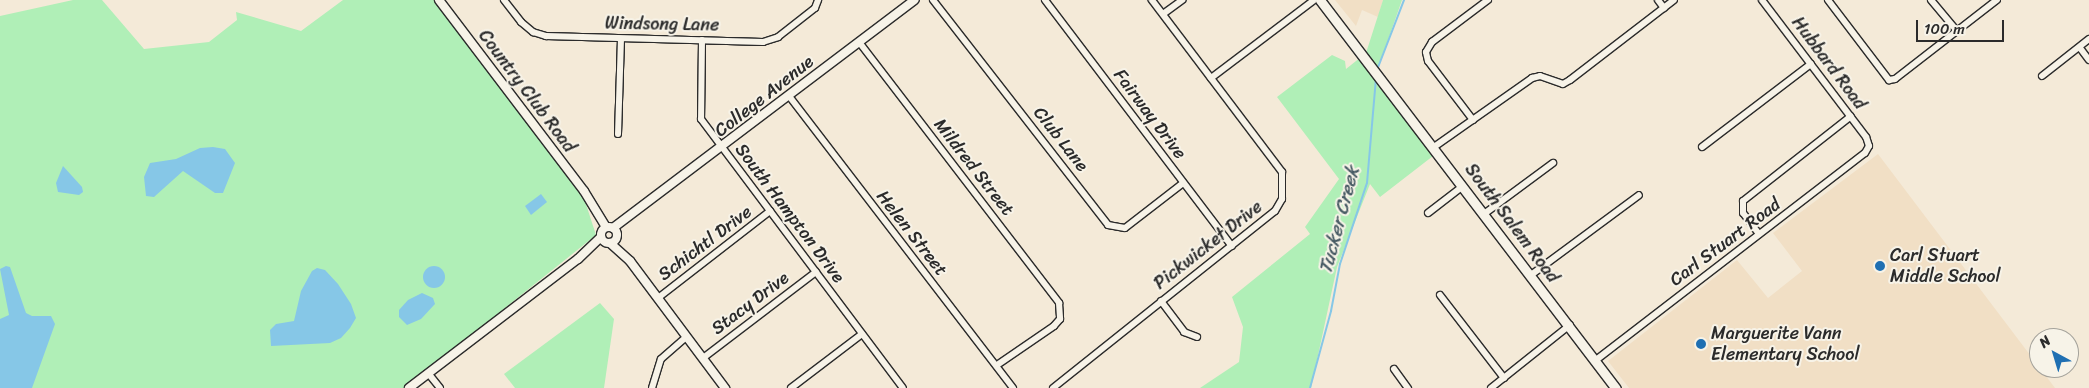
<!DOCTYPE html>
<style>
body{margin:0}
#map{position:relative;width:2089px;height:388px;overflow:hidden;background:#f4ead8;font-family:Sriracha,sans-serif}
div>[style]{position:absolute}
[style*='--x']{left:calc(var(--x)*1px);top:calc(var(--y)*1px);width:calc(var(--w)*1px);rotate:calc(var(--a)*1deg)}
.built>*{inset:0;background:#f1dfc5}
.green>*{inset:0;background:#b0efb7}
.water>*{inset:0;background:#86c7e7}
.round{border-radius:50%}
.stream>*{height:2px;margin:-1px;padding:0 1px;transform-origin:1px;border-radius:1px;background:#86c7e7}
.roads{filter:drop-shadow(1px 0 #2b2b2b) drop-shadow(-1px 0 #2b2b2b) drop-shadow(0 1px #2b2b2b) drop-shadow(0 -1px #2b2b2b)}
.minor>*{height:6px;margin:-3px;padding:0 3px;transform-origin:3px;border-radius:3px;background:#f7f3e8}
.tertiary>*{height:8px;margin:-4px;padding:0 4px;transform-origin:4px;border-radius:4px;background:#f7f3e8}
.tertiary>.ring{margin:-4px;padding:0;box-sizing:content-box;background:none;border:8px solid #f7f3e8;border-radius:50%}
.secondary>*{height:9px;margin:-4.5px;padding:0 4.5px;transform-origin:4.5px;border-radius:4.5px;background:#f7f3e8}
.dots>*{width:14px;height:14px;translate:-50% -50%;box-sizing:border-box;border:2px solid #f7f3e8;border-radius:50%}
span{translate:-50% -50%;white-space:nowrap;text-align:center;line-height:1.15;-webkit-text-stroke:4px #f7f3e8;paint-order:stroke}
.street-label{font-size:18px;color:#2b2b2b}
.poi-label{font-size:18px;color:#2b2b2b}
.left{translate:0 -50%;text-align:left}
.water-label{font-size:19px;color:#465a63;font-style:italic}
.north{position:absolute;left:2029px;top:328px;width:50px;height:50px;box-sizing:border-box;background:#f7f3e8;border:1px solid #a5a39c;border-radius:50%;rotate:321deg;font-size:14px;font-weight:700;line-height:20px;text-align:center;color:#2b2b2b}
.north::after{content:'';display:block;margin:auto;width:18px;height:22px;background:#1f6fb2;clip-path:polygon(50% 0,100% 100%,50% 72%,0 100%)}
.scale{position:absolute;left:1916px;top:20px;width:88px;height:22px;box-sizing:border-box;border:2px solid #2b2b2b;border-top:0;padding-left:6px;font-size:15px;line-height:18px;white-space:nowrap;color:#2b2b2b;-webkit-text-stroke:4px #f7f3e8;paint-order:stroke}
</style>
<div id="map">
<div class="built">
<div style="clip-path:polygon(1335px 0,1383px 0,1378px 17px,1362px 10px,1356px 26px)"></div>
<div style="clip-path:polygon(1878px 154px,2055px 388px,1629px 388px,1608px 361px,1737px 260px,1768px 298px,1802px 271px,1773px 233px)"></div>
</div>
<div class="green">
<div style="clip-path:polygon(73px 0,102px 0,144px 49px,209px 42px,237px 20px,236px 12px,301px 31px,343px 0,434px 0,583px 195px,596px 235px,405px 388px,0 388px,0 16px)"></div>
<div style="clip-path:polygon(1383px 0,1402px 0,1374px 80px,1433px 156px,1380px 197px,1370px 184px,1337px 267px,1311px 388px,1200px 388px,1239px 362px,1243px 327px,1232px 297px,1310px 234px,1305px 227px,1339px 179px,1277px 97px,1332px 55px,1345px 61px,1346px 69px,1366px 53px)"></div>
<div style="clip-path:polygon(600px 303px,614px 319px,604px 388px,515px 388px,504px 374px)"></div>
</div>
<div class="water">
<div style="clip-path:polygon(213px 147px,225px 149px,235px 163px,223px 193px,215px 193px,183px 171px,154px 197px,146px 196px,144px 177px,150px 163px,176px 159px,200px 148px)"></div>
<div style="clip-path:polygon(63px 166px,82px 187px,83px 192px,79px 195px,58px 192px,56px 183px)"></div>
<div style="clip-path:polygon(541px 194px,547px 202px,531px 215px,525px 206px)"></div>
<div style="clip-path:polygon(6px 266px,10px 267px,26px 313px,32px 316px,51px 316px,55px 324px,32px 388px,0 388px,0 319px,9px 315px,0 269px)"></div>
<div class="round" style="left:423px;top:266px;width:22px;height:22px"></div>
<div style="clip-path:polygon(317px 268px,325px 270px,338px 284px,351px 304px,356px 318px,350px 328px,341px 338px,330px 343px,271px 346px,270px 330px,276px 324px,294px 321px,301px 291px,312px 271px)"></div>
<div style="clip-path:polygon(422px 293px,433px 298px,435px 304px,421px 319px,407px 325px,399px 317px,399px 310px,408px 300px)"></div>
</div>
<div class="stream">
<div style="--x:1377;--y:70;--w:75;--a:-68.9"></div>
<div style="--x:1310;--y:388;--w:80;--a:-74.7"></div>
<div style="--x:1331;--y:311;--w:48;--a:-79.2"></div>
<div style="--x:1340;--y:264;--w:85;--a:-71.6"></div>
<div style="--x:1367;--y:183;--w:106;--a:-85.1"></div>
</div>
<div class="roads">
<div class="minor">
<div style="--x:504;--y:0;--w:28;--a:52"></div>
<div style="--x:521;--y:22;--w:16;--a:40"></div>
<div style="--x:533;--y:32;--w:14;--a:17"></div>
<div style="--x:546;--y:36;--w:217;--a:1.6"></div>
<div style="--x:763;--y:42;--w:16;--a:-18"></div>
<div style="--x:778;--y:37;--w:47;--a:-38.1"></div>
<div style="--x:815;--y:8;--w:9;--a:-69"></div>
<div style="--x:933;--y:0;--w:285;--a:52.1"></div>
<div style="--x:1108;--y:225;--w:17;--a:10"></div>
<div style="--x:1125;--y:228;--w:73;--a:-37.8"></div>
<div style="--x:1045;--y:0;--w:309;--a:52.8"></div>
<div style="--x:1658;--y:0;--w:10;--a:53"></div>
<div style="--x:1828;--y:0;--w:101;--a:52.7"></div>
<div style="--x:1889;--y:80;--w:6;--a:-9"></div>
<div style="--x:1895;--y:79;--w:129;--a:-37.8"></div>
<div style="--x:1931;--y:0;--w:40;--a:50"></div>
<div style="--x:1163;--y:14;--w:24;--a:-36"></div>
<div style="--x:702;--y:40;--w:79;--a:90.7"></div>
<div style="--x:701;--y:119;--w:336;--a:53.1"></div>
<div style="--x:859;--y:42;--w:329;--a:52.5"></div>
<div style="--x:1059;--y:303;--w:16;--a:86"></div>
<div style="--x:1060;--y:319;--w:9;--a:131"></div>
<div style="--x:1054;--y:326;--w:69;--a:145.6"></div>
<div style="--x:2080;--y:48;--w:15;--a:53"></div>
<div style="--x:2042;--y:76;--w:60;--a:-38.2"></div>
<div style="--x:1211;--y:78;--w:129;--a:-37.1"></div>
<div style="--x:789;--y:96;--w:368;--a:52.5"></div>
<div style="--x:1473;--y:120;--w:74;--a:-127.3"></div>
<div style="--x:1428;--y:61;--w:9;--a:-103"></div>
<div style="--x:1426;--y:52;--w:12;--a:-59"></div>
<div style="--x:1432;--y:42;--w:70;--a:-36.9"></div>
<div style="--x:618;--y:134;--w:95;--a:-88.2"></div>
<div style="--x:1434;--y:147;--w:120;--a:-35.1"></div>
<div style="--x:1532;--y:78;--w:8;--a:-14"></div>
<div style="--x:1540;--y:76;--w:24;--a:19"></div>
<div style="--x:1563;--y:84;--w:8;--a:-30"></div>
<div style="--x:1570;--y:80;--w:131;--a:-37.6"></div>
<div style="--x:1702;--y:147;--w:137;--a:-37.3"></div>
<div style="--x:1428;--y:213;--w:44;--a:-37.6"></div>
<div style="--x:1484;--y:214;--w:86;--a:-36.5"></div>
<div style="--x:1759;--y:234;--w:26;--a:-127"></div>
<div style="--x:1743;--y:213;--w:12;--a:-90"></div>
<div style="--x:1743;--y:201;--w:137;--a:-38.2"></div>
<div style="--x:1531;--y:275;--w:134;--a:-36.5"></div>
<div style="--x:1440;--y:295;--w:105;--a:52.4"></div>
<div style="--x:658;--y:298;--w:142;--a:-37.8"></div>
<div style="--x:1161;--y:301;--w:39;--a:53"></div>
<div style="--x:1184;--y:332;--w:14;--a:21"></div>
<div style="--x:703;--y:358;--w:142;--a:-37.3"></div>
<div style="--x:1596;--y:360;--w:339;--a:-37.6"></div>
<div style="--x:1865;--y:153;--w:8;--a:-60"></div>
<div style="--x:1869;--y:146;--w:9;--a:-108"></div>
<div style="--x:1866;--y:137;--w:172;--a:-127.2"></div>
<div style="--x:1394;--y:369;--w:24;--a:54"></div>
<div style="--x:428;--y:373;--w:19;--a:51"></div>
<div style="--x:652;--y:388;--w:30;--a:-73"></div>
<div style="--x:661;--y:359;--w:33;--a:-41"></div>
<div style="--x:791;--y:388;--w:89;--a:-37.3"></div>
<div style="--x:1053;--y:388;--w:284;--a:-38.6"></div>
<div style="--x:1275;--y:211;--w:14;--a:-60"></div>
<div style="--x:1282;--y:199;--w:27;--a:-90"></div>
<div style="--x:1282;--y:172;--w:216;--a:-127.1"></div>
<div style="--x:1491;--y:388;--w:101;--a:-38.6"></div>
</div>
<div class="tertiary">
<div style="--x:439;--y:0;--w:240;--a:52.8"></div>
<div style="--x:584;--y:191;--w:42;--a:58.6"></div>
<div class="ring" style="left:601px;top:227px;width:8px;height:8px"></div>
<div style="--x:613;--y:228;--w:378;--a:-37.1"></div>
<div style="--x:610;--y:243;--w:27;--a:42"></div>
<div style="--x:630;--y:261;--w:159;--a:53.2"></div>
<div style="--x:409;--y:388;--w:213;--a:-37.4"></div>
<div style="--x:578;--y:259;--w:32;--a:-44"></div>
</div>
<div class="secondary">
<div style="--x:1320;--y:0;--w:488;--a:52.7"></div>
</div>
</div>
<div class="dots">
<div style="left:1880px;top:266px;background:#1f6fb2"></div>
<div style="left:1701px;top:344px;background:#1f6fb2"></div>
</div>
<div class="street-label">
<span style="left:662px;top:24px;rotate:1deg">Windsong Lane</span>
<span style="left:1829px;top:63px;rotate:53deg">Hubbard Road</span>
<span style="left:527px;top:91px;rotate:53deg">Country Club Road</span>
<span style="left:764px;top:96px;rotate:-38deg">College Avenue</span>
<span style="left:1150px;top:114px;rotate:53deg">Fairway Drive</span>
<span style="left:1061px;top:139px;rotate:52deg">Club Lane</span>
<span style="left:974px;top:167px;rotate:52deg">Mildred Street</span>
<span style="left:790px;top:213px;rotate:53deg">South Hampton Drive</span>
<span style="left:1512px;top:223px;rotate:53deg">South Salem Road</span>
<span style="left:912px;top:233px;rotate:52deg">Helen Street</span>
<span style="left:1725px;top:242px;rotate:-37deg">Carl Stuart Road</span>
<span style="left:705px;top:243px;rotate:-37deg">Schichtl Drive</span>
<span style="left:1208px;top:245px;rotate:-38deg">Pickwicket Drive</span>
<span style="left:750px;top:303px;rotate:-37deg">Stacy Drive</span>
</div>
<div class="poi-label">
<span class="left" style="left:1890px;top:266px">Carl Stuart<br>Middle School</span>
<span class="left" style="left:1711px;top:344px">Marguerite Vann<br>Elementary School</span>
</div>
<div class="water-label">
<span style="left:1339px;top:220px;rotate:-75deg">Tucker Creek</span>
</div>
<div class="north">N</div>
<div class="scale">100 m</div>
</div>
